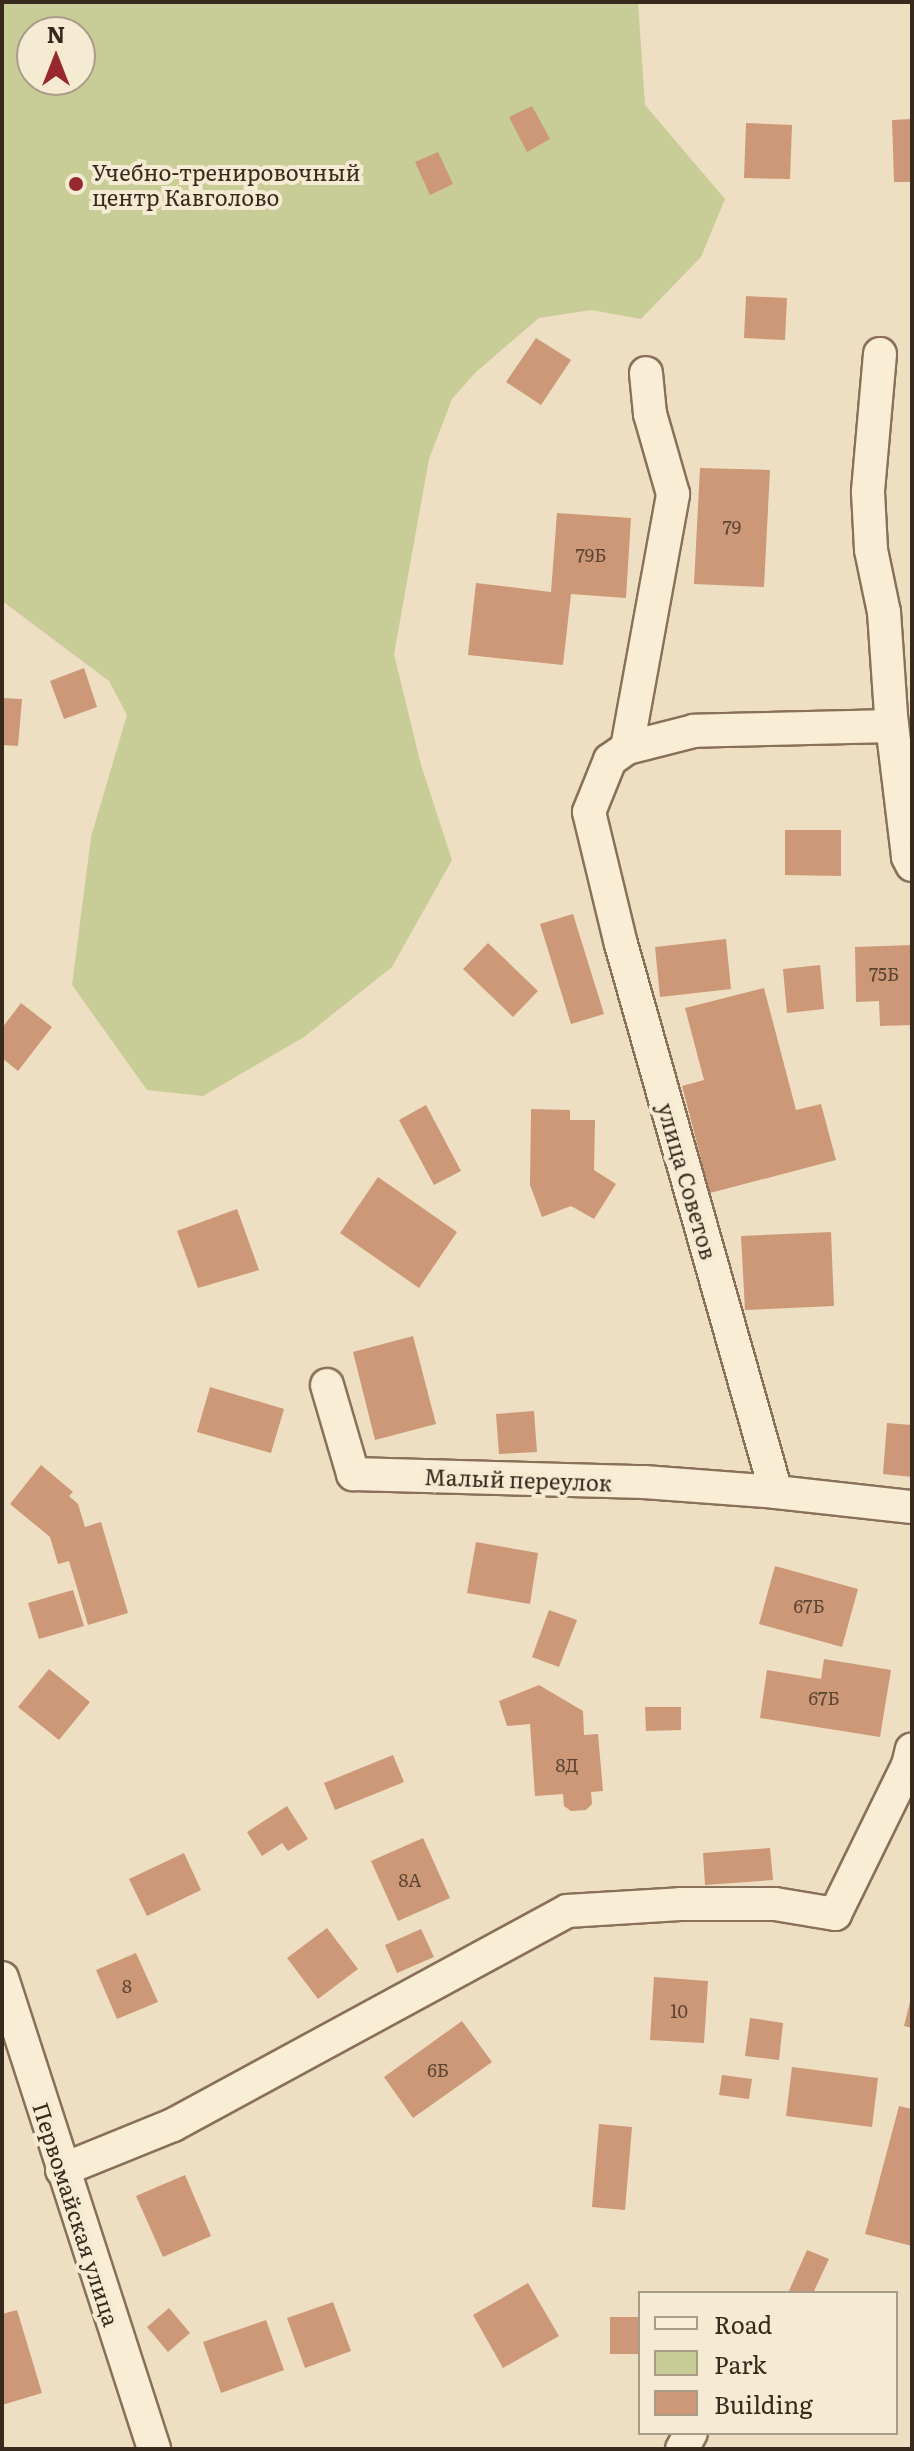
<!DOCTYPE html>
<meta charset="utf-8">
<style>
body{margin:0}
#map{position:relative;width:914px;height:2451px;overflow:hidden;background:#eedfc2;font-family:Literata,serif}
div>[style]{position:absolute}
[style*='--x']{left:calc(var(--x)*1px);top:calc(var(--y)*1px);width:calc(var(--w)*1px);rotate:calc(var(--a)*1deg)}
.green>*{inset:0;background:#c8cc96}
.building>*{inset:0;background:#cc9878}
.roads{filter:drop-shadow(2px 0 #887059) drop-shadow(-2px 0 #887059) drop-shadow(0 2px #887059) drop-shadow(0 -2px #887059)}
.minor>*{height:32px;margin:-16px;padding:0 16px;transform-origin:16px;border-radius:16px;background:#f9edd5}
.dots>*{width:22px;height:22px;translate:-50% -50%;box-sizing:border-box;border:4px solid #f5ead2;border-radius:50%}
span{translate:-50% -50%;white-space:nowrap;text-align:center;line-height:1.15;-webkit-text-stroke:8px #f5ead2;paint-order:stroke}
.number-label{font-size:18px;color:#5d4534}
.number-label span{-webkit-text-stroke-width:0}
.poi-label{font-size:22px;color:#38291d}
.left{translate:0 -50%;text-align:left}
.street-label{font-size:22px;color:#38291d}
.frame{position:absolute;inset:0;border:4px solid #38291d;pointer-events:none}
.legend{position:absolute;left:638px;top:2291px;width:260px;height:144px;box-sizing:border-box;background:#f5ead2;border:2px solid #a99d8a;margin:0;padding:10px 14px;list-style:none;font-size:24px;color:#38291d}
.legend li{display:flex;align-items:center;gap:16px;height:40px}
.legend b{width:40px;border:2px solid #a99d8a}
.north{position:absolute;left:16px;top:16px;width:80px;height:80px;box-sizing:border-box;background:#f5ead2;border:2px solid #a99d8a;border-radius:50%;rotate:0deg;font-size:22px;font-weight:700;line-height:32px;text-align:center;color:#38291d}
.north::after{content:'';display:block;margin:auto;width:28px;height:36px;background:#97292e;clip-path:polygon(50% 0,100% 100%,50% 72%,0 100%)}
</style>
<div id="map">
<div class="green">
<div style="clip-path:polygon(evenodd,2px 2px,638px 2px,645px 105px,725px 199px,701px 257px,641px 319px,591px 310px,539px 318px,476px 372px,452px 399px,429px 459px,394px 654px,421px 765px,452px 860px,392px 967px,304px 1037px,203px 1096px,147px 1090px,72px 985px,91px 837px,127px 715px,109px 681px,2px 601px,2px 2px,32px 32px,80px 32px,80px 80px,32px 80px,32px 32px)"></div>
</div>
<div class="building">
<div style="clip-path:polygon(532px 106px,550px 139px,527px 152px,509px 117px)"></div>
<div style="clip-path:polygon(912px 119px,912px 182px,894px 182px,892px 120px)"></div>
<div style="clip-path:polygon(746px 123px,792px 125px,790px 179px,744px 178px)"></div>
<div style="clip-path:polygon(438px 152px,453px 184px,430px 195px,415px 162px)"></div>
<div style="clip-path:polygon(746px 296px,787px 298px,785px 340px,744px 338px)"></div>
<div style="clip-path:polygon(536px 338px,571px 360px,541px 405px,506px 382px)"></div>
<div style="clip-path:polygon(700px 468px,770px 470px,764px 587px,694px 584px)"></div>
<div style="clip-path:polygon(557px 513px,631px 518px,626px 598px,571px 594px,563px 665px,468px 655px,476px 583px,551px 592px)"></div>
<div style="clip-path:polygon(84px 668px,97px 707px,64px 719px,50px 681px)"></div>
<div style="clip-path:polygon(2px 698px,22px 699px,18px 746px,2px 745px)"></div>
<div style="clip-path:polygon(785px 830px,841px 830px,841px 876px,785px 875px)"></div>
<div style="clip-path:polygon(573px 914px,604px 1014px,571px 1024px,540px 924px)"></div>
<div style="clip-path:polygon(726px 939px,731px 989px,660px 997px,655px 947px)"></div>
<div style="clip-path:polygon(488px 943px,538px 991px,513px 1017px,463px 969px)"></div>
<div style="clip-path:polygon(912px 945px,912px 1025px,880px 1026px,879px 1001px,856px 1002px,855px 947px)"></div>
<div style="clip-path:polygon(820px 965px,824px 1009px,787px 1013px,783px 969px)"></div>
<div style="clip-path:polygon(764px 988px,796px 1110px,821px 1104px,836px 1160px,710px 1193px,682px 1086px,704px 1080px,685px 1008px)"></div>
<div style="clip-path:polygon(21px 1003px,52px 1027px,18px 1071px,2px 1058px,2px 1028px)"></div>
<div style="clip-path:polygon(426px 1105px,461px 1171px,434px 1185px,399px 1120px)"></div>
<div style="clip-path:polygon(531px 1109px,570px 1110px,570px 1120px,595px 1120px,594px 1170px,616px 1184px,594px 1219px,571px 1206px,542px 1217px,530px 1185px)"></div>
<div style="clip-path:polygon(378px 1177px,457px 1232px,419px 1288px,340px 1233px)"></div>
<div style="clip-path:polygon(237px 1209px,259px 1270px,198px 1288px,177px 1231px)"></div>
<div style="clip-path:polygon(831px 1232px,834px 1306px,745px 1310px,741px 1236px)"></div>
<div style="clip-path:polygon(413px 1336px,436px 1424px,375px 1440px,353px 1352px)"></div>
<div style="clip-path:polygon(210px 1387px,284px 1409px,271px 1453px,197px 1432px)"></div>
<div style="clip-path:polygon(534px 1411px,537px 1452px,499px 1454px,496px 1414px)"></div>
<div style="clip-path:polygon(887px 1423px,912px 1425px,912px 1477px,883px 1474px)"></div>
<div style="clip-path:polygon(41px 1465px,73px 1492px,69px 1496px,78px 1504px,85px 1527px,101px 1522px,128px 1613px,88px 1625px,69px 1561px,58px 1564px,50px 1537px,10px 1504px)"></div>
<div style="clip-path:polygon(476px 1542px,538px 1553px,530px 1604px,467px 1593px)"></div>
<div style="clip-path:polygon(775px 1566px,858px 1589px,842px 1647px,759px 1624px)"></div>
<div style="clip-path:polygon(73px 1590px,84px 1626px,39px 1639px,28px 1603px)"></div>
<div style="clip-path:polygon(549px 1610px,577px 1620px,559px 1667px,532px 1657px)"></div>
<div style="clip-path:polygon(824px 1659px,891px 1670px,880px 1737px,760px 1718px,767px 1670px,821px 1679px)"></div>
<div style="clip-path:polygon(49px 1669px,90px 1702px,59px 1740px,18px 1707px)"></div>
<div style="clip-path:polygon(539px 1685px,583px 1711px,584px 1735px,598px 1734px,603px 1791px,591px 1792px,592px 1804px,586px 1810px,571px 1811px,564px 1806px,563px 1794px,535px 1796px,530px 1724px,507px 1726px,499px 1701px)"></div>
<div style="clip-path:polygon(645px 1707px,681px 1707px,681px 1730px,646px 1731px)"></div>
<div style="clip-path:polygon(393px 1755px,404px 1782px,335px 1810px,324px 1783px)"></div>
<div style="clip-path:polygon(287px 1806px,308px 1839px,288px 1851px,282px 1843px,262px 1856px,247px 1832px)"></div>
<div style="clip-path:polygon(423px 1838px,450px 1898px,398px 1921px,371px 1861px)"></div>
<div style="clip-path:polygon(770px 1848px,773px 1880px,705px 1885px,703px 1853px)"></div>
<div style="clip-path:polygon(184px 1853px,201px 1890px,147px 1916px,129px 1879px)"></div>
<div style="clip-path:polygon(327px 1928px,358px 1969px,318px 1999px,287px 1958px)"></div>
<div style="clip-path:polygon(421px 1929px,434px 1957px,397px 1973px,385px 1945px)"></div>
<div style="clip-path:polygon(136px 1953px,158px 2002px,117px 2019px,96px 1970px)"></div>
<div style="clip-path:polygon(654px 1977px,708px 1981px,704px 2043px,650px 2040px)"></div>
<div style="clip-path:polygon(911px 1998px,912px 1998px,912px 2028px,904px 2026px)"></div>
<div style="clip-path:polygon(750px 2018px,783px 2023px,779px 2060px,745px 2056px)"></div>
<div style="clip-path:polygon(462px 2021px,492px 2062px,413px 2118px,384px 2077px)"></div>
<div style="clip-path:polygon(792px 2067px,878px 2078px,872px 2127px,786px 2116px)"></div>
<div style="clip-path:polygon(722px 2075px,752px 2079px,749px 2099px,719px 2095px)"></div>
<div style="clip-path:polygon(899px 2106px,912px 2109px,912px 2246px,865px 2234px)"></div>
<div style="clip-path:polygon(599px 2124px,632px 2127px,625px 2210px,592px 2207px)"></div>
<div style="clip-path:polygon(185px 2175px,211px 2236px,163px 2257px,136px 2196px)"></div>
<div style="clip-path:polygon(807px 2250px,829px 2259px,813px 2293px,788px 2293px)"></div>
<div style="clip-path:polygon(528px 2283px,559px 2336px,503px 2368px,473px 2315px)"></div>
<div style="clip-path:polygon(333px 2302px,351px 2351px,305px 2368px,287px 2318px)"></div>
<div style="clip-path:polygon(169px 2308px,190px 2333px,168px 2352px,147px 2327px)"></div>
<div style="clip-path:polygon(17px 2310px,42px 2393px,2px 2405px,2px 2314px)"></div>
<div style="clip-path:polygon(610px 2317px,640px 2317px,640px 2354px,610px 2354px)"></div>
<div style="clip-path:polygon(266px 2320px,284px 2370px,221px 2393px,203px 2342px)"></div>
</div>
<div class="roads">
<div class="minor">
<div style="--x:880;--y:354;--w:139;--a:95"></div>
<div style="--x:868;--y:492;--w:58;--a:87"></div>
<div style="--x:871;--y:550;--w:63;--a:78.2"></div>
<div style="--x:884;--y:612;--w:104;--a:86.1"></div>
<div style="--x:891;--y:716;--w:142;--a:83.1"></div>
<div style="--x:908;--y:857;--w:9;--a:63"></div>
<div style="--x:892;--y:726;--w:198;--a:178.6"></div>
<div style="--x:694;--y:731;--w:69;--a:165.8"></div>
<div style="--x:627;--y:748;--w:21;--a:145"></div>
<div style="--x:610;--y:760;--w:56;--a:112"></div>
<div style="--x:589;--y:812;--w:136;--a:76.4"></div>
<div style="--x:621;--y:944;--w:569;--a:74.21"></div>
<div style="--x:776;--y:1492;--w:137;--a:6.3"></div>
<div style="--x:627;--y:748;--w:258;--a:-79.7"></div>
<div style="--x:673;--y:494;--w:83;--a:-106"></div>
<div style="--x:650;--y:414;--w:41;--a:-95.6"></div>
<div style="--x:327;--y:1385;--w:93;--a:73.7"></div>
<div style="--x:353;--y:1474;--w:291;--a:1.6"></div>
<div style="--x:644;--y:1482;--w:132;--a:4.3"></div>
<div style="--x:2;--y:1978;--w:495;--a:72.1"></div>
<div style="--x:62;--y:2170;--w:120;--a:-22.1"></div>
<div style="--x:173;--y:2125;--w:448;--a:-28.5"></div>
<div style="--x:567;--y:1911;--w:113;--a:-3.5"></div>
<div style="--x:680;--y:1904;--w:95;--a:0"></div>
<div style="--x:775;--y:1904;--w:61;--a:9.5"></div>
<div style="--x:835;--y:1914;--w:166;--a:-63.9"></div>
<div style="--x:908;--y:1765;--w:16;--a:-76"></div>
<div style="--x:682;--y:2449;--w:18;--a:-61"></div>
</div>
</div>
<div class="dots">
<div style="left:76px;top:184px;background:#97292e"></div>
</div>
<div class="number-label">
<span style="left:732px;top:527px">79</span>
<span style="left:591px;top:555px">79Б</span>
<span style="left:884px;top:974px">75Б</span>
<span style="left:809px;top:1606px">67Б</span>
<span style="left:824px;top:1698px">67Б</span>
<span style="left:567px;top:1765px">8Д</span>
<span style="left:410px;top:1880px">8А</span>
<span style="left:127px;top:1986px">8</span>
<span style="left:679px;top:2011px">10</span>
<span style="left:438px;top:2070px">6Б</span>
</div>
<div class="poi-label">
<span class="left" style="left:92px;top:184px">Учебно-тренировочный<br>центр Кавголово</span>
</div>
<div class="street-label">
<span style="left:688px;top:1181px;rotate:74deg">улица Советов</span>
<span style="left:518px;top:1479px;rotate:2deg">Малый переулок</span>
<span style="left:77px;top:2214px;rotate:72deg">Первомайская улица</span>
</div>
<div class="frame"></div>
<ul class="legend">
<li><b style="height:10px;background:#f9edd5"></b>Road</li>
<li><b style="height:22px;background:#c8cc96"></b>Park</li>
<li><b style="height:22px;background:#cc9878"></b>Building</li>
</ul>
<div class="north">N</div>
</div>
